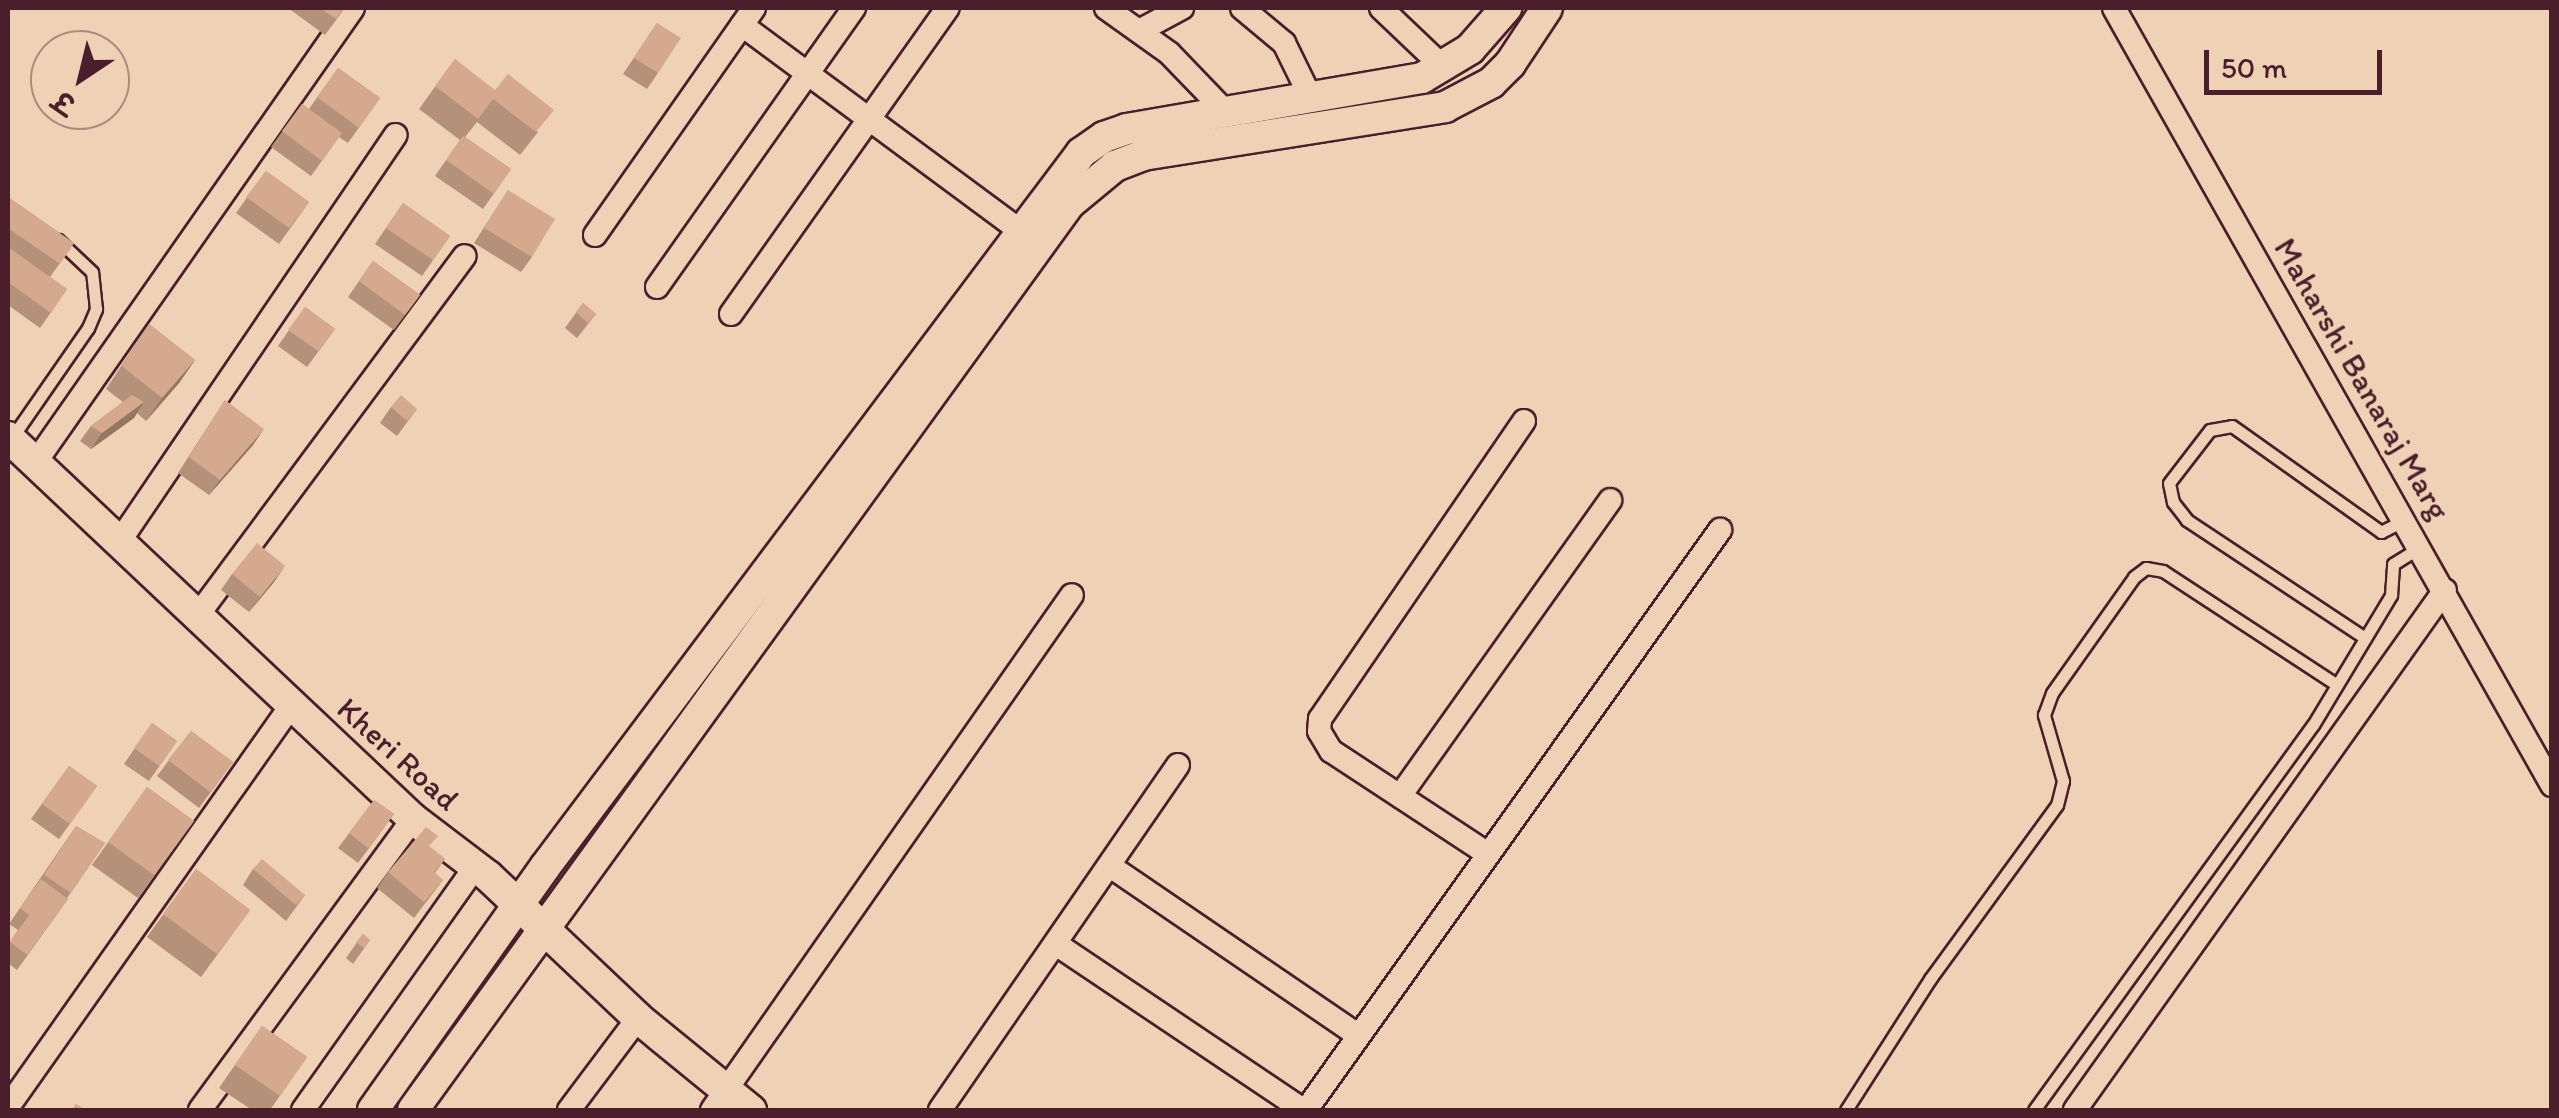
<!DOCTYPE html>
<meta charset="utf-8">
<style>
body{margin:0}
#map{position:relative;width:2559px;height:1118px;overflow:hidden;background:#efd1b5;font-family:Itim,"Playpen Sans Deva",sans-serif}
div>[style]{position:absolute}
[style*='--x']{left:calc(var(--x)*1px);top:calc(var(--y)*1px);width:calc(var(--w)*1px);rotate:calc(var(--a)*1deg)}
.roads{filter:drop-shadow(2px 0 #4a1f2b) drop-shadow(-2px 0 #4a1f2b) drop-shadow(0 2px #4a1f2b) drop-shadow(0 -2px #4a1f2b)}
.lane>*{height:11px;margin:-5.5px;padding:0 5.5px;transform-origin:5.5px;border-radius:5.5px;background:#efd1b5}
.street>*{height:22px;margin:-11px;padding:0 11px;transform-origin:11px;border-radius:11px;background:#efd1b5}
.secondary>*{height:30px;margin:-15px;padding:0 15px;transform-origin:15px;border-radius:15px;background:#efd1b5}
.wall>*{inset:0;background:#b69179}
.shaded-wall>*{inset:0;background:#947663}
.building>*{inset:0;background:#d4a98d}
span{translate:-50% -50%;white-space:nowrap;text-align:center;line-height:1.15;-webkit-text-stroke:8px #efd1b5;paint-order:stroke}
.street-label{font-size:32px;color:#4a1f2b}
.frame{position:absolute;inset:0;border:10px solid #4a1f2b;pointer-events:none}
.north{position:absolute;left:30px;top:30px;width:100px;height:100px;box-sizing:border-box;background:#efd1b5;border:2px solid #ad8a7e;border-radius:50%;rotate:215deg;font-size:28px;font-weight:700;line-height:40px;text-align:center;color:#4a1f2b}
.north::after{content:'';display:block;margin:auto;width:35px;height:45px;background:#4a1f2b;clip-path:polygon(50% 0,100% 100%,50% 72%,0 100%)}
.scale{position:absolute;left:2204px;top:50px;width:178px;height:45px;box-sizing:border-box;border:5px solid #4a1f2b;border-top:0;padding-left:12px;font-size:30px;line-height:35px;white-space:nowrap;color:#4a1f2b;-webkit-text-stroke:8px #efd1b5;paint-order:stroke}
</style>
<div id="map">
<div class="roads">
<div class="lane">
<div style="--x:11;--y:439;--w:135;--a:-55.3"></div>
<div style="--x:88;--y:328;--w:21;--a:-67"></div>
<div style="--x:96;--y:309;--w:37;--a:-96"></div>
<div style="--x:92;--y:272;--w:47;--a:-136.7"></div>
<div style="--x:2365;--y:638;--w:214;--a:-146.5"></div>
<div style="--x:2187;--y:520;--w:23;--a:-128"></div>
<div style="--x:2173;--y:502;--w:19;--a:-102"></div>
<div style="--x:2169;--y:483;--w:67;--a:-52.3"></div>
<div style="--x:2210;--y:430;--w:22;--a:-10"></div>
<div style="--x:2232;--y:426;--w:183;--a:35.4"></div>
<div style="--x:2381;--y:532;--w:27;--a:-27"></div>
<div style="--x:1846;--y:1110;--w:156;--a:-57.3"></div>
<div style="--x:1930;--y:979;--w:215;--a:-53.9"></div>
<div style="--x:2057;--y:805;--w:25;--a:-76"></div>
<div style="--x:2063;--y:781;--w:69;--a:-106.1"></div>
<div style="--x:2044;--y:715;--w:23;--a:-70"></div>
<div style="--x:2052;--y:693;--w:142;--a:-54.7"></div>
<div style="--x:2134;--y:577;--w:15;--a:-37"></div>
<div style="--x:2146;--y:568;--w:17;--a:10"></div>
<div style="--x:2163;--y:571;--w:207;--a:33.2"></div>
<div style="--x:2034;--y:1110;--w:475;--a:-54.1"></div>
<div style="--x:2313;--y:725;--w:152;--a:-59"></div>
<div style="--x:2391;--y:595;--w:31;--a:-86"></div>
<div style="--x:2393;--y:564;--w:32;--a:-32"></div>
</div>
<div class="street">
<div style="--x:1106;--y:8;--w:77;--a:35.5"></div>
<div style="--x:1169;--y:53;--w:81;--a:46"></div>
<div style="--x:1242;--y:8;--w:55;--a:39.8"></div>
<div style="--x:1284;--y:43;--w:59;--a:63.9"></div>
<div style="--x:1381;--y:8;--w:87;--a:43.6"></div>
<div style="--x:2114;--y:8;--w:892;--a:60.59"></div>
<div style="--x:742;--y:25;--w:345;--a:36.5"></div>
<div style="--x:1139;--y:31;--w:49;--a:-28.1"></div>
<div style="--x:595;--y:235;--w:277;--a:-55"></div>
<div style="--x:657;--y:287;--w:342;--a:-54.8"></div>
<div style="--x:731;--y:314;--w:375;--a:-54.7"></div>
<div style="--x:35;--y:463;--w:555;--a:-55.05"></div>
<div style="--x:119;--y:542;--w:492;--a:-55.8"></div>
<div style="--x:198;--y:615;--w:447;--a:-53.4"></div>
<div style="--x:1400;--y:796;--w:363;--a:-54.6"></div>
<div style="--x:1488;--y:854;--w:188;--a:-146.7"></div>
<div style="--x:1331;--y:751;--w:23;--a:-121"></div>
<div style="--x:1319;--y:731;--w:12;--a:-85"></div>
<div style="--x:1320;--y:719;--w:361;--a:-55.6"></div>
<div style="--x:1110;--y:866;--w:300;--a:34.3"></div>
<div style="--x:1056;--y:944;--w:298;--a:33.9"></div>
<div style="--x:8;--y:1107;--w:493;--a:-54.8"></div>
<div style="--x:200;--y:1110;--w:361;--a:-53.8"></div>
<div style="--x:303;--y:1110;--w:298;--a:-54.7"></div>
<div style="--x:569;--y:1110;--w:115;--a:-53.1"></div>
<div style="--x:712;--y:1110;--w:628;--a:-55.05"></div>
<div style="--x:940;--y:1110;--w:419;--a:-55.4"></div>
<div style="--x:1306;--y:1110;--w:713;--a:-54.48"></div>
<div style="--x:2075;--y:1110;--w:638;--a:-54.57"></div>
</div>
<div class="secondary">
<div style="--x:8;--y:437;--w:557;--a:43.33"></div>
<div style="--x:413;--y:819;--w:94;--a:37.2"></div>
<div style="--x:488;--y:876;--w:207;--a:43.4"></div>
<div style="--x:638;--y:1018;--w:146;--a:39.2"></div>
<div style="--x:373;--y:1110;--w:298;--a:-54.7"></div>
<div style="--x:545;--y:867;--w:893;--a:-53.1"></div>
<div style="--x:1081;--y:153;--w:28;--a:-35"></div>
<div style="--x:1104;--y:137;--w:24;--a:-19"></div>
<div style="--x:1127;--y:129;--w:299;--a:-9.8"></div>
<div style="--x:1422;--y:78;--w:56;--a:-31.1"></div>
<div style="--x:1470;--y:49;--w:55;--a:-48.7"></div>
<div style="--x:413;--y:1110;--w:1119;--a:-54.09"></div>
<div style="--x:1069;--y:204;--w:60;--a:-39.6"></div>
<div style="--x:1115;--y:166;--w:30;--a:-21"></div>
<div style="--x:1143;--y:155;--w:306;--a:-9"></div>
<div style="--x:1445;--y:107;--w:52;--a:-27.6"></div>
<div style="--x:1491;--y:83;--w:27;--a:-45"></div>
<div style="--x:1510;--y:64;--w:67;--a:-56.5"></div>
</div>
</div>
<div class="wall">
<div style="clip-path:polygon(288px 8px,345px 8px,325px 35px)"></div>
<div style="clip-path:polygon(657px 23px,658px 73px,647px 89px,623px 74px)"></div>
<div style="clip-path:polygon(455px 59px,538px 132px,520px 155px,477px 122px,465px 137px,511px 169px,483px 209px,435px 176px,460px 140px,419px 109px)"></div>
<div style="clip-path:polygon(338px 68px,380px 98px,348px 143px,339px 137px,311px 176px,271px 147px,302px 104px,309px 109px)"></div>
<div style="clip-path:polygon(266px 171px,309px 202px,279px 244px,236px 213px)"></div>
<div style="clip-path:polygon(508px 190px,532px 257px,521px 272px,474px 243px)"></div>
<div style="clip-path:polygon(8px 197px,74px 243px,50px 277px,67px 289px,40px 328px,8px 305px)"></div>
<div style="clip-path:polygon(403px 203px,450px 236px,422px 276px,375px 244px)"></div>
<div style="clip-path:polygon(373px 261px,420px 295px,394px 330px,348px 297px)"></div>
<div style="clip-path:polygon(583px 303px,596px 314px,577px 338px,565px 328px)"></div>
<div style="clip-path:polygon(305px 307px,335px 329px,307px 367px,278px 346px)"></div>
<div style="clip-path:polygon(149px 324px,195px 360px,179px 383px,146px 421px,137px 413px,134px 418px,91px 449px,80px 441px,91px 426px,123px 402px,106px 389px)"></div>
<div style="clip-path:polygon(225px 400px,253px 445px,209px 495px,178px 473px)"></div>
<div style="clip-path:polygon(391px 407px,417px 409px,397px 436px,380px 423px)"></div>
<div style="clip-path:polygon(232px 574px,274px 582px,249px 612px,221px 590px)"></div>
<div style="clip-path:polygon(152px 723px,177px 741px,149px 781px,124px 764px)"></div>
<div style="clip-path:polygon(191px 731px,233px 762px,199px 808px,157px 776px)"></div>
<div style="clip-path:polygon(69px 766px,97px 786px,59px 839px,31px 819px)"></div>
<div style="clip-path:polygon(147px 787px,194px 821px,138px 898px,92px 865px)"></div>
<div style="clip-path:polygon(374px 800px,394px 814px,358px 863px,338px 848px)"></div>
<div style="clip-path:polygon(76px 826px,105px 843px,67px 898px,68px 899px,17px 970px,8px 963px,8px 945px,18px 930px,9px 924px)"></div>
<div style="clip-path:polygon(430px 847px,445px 859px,435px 873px,443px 880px,414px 918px,377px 888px,388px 872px)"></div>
<div style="clip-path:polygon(196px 869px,250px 910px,201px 977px,147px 937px)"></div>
<div style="clip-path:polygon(253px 869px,305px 895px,286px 921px,243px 885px)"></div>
<div style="clip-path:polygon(363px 934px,370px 940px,353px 964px,346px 958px)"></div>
<div style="clip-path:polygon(262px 1026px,307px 1057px,270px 1110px,252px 1110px,219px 1088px)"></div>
</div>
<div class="shaded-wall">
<div style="clip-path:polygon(195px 360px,179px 383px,146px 421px,162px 398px)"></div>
<div style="clip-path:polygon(144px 402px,134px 418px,91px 449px,102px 433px)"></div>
<div style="clip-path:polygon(264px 429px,253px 445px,209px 495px,220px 480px)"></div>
<div style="clip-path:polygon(285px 566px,274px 582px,249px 612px,260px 597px)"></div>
</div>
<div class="building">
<div style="clip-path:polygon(320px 8px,344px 8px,336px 19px)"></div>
<div style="clip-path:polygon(657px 23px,681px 38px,658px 73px,634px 58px)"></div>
<div style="clip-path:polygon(455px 59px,495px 90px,508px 74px,554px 110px,536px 132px,493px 99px,478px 119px,435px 86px)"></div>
<div style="clip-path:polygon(338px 68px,380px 98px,359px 128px,317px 97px)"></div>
<div style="clip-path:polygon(302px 104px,342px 133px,322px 161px,282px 131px)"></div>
<div style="clip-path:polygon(463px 136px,511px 169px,494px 194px,446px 160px)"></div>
<div style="clip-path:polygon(266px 171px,309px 202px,289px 228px,246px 197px)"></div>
<div style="clip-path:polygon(508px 190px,555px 219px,532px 257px,484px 228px)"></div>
<div style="clip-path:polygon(8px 197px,74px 243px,60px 264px,8px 228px)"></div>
<div style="clip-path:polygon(403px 203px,450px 236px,433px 260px,386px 228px)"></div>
<div style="clip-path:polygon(8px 247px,67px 289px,51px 313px,8px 282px)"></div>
<div style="clip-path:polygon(373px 261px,420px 295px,405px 315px,359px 281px)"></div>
<div style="clip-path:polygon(583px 303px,596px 314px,588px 323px,576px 312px)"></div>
<div style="clip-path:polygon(305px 307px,335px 329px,318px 351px,288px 330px)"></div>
<div style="clip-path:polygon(149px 324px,195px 360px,162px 398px,122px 366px)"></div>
<div style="clip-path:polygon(132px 395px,144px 402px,102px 433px,91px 426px)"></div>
<div style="clip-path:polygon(401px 395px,417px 409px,407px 421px,391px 407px)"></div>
<div style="clip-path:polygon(225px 400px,264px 429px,220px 480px,189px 457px)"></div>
<div style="clip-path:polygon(257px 543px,285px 566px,260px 597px,232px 574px)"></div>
<div style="clip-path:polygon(152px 723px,177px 741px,159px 766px,134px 748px)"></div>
<div style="clip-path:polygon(191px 731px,233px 762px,210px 792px,168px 760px)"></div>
<div style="clip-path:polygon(69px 766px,97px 786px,70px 824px,42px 804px)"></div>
<div style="clip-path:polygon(147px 787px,194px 821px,154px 875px,108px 842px)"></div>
<div style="clip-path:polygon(374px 800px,394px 814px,368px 848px,349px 833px)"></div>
<div style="clip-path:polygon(76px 826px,105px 843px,71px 893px,44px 875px)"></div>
<div style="clip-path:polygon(426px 827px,438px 836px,429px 846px,445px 859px,434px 872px,443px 880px,424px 902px,388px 872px)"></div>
<div style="clip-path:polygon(262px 859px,305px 895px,296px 905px,253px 869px)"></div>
<div style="clip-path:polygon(196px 869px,250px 910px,217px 954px,163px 914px)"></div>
<div style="clip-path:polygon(41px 879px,68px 899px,27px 955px,10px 942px,29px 915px,20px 908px)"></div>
<div style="clip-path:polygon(363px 934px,370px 940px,364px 948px,356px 942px)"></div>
<div style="clip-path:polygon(262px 1026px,307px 1057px,280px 1096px,235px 1065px)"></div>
<div style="clip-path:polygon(76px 1104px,86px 1110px,72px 1110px)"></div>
</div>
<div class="street-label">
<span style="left:2362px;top:379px;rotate:60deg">Maharshi Banaraj Marg</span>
<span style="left:398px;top:754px;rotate:42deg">Kheri Road</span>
</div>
<div class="frame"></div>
<div class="north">उ</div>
<div class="scale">50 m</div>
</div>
